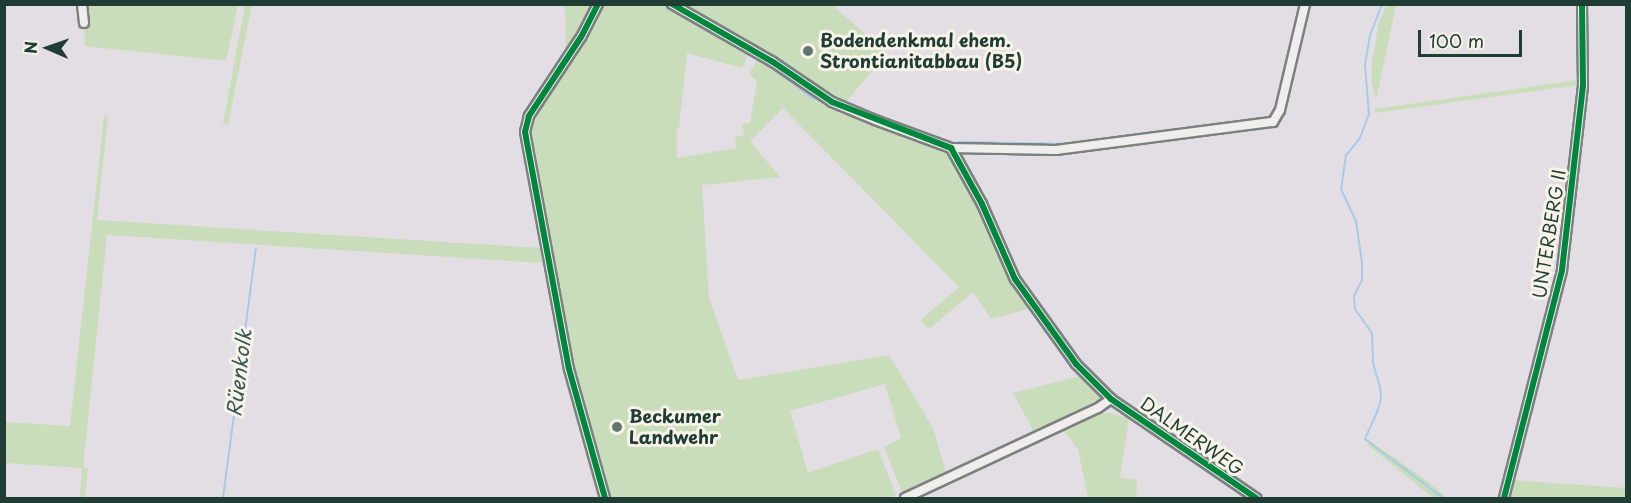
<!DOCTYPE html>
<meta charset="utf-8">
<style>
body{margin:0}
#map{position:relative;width:1631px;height:503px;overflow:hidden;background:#e2dee3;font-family:"Playpen Sans",sans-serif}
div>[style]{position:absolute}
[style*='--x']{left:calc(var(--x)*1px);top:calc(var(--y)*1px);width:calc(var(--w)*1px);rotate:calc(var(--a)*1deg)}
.green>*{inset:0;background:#c9ddbb}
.stream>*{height:2px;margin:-1px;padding:0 1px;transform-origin:1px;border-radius:1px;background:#a8cae9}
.roads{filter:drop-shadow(2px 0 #7c8081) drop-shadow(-2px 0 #7c8081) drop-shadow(0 2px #7c8081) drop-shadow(0 -2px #7c8081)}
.minor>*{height:8px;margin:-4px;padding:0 4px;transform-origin:4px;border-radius:4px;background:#f0eeec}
.cycleway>*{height:6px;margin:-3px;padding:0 3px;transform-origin:3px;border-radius:3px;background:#00873e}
.dots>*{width:16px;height:16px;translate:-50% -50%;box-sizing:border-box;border:3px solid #f7f3e8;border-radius:50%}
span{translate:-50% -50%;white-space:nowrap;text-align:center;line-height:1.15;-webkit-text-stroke:6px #f7f3e8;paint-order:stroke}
.poi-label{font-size:18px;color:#1f3d34;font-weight:700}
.left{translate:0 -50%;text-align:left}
.street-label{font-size:18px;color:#1f3d34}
.water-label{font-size:20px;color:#355759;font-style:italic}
.frame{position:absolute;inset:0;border:6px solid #1f3d34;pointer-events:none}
.north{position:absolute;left:18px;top:18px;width:60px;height:60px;-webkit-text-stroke:4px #f7f3e8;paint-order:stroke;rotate:272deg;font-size:16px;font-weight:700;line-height:24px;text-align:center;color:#1f3d34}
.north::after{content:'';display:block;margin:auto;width:21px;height:27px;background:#1f3d34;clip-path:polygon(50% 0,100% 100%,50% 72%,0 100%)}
.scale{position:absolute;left:1418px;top:30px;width:104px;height:27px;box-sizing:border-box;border:3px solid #1f3d34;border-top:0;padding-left:8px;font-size:18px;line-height:21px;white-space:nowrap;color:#1f3d34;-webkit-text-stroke:4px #f7f3e8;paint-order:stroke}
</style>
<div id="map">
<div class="green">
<div style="clip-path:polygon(83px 5px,238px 5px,226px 61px,85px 46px)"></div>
<div style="clip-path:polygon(245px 5px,252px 5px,228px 125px,223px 124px)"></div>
<div style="clip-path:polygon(565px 5px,832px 5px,887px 53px,845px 103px,805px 82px,771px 55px,705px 22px,698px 27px,749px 53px,742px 68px,687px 53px,679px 128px,677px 128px,677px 158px,737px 148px,735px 137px,744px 135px,742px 124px,750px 123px,757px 81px,749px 74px,759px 57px,793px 83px,830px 104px,929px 142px,954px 159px,1032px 308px,991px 319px,973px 292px,929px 329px,921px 320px,959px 287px,783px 108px,750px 141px,780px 177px,702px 185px,709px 298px,738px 380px,889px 355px,933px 428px,946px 473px,902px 492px,884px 447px,901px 438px,885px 384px,790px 411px,808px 473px,878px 449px,896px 495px,887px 498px,607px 498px,571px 368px,528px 132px,532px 116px,566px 67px)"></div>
<div style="clip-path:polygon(1387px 5px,1396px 5px,1376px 100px,1371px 78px,1372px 62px,1379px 22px)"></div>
<div style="clip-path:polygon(1578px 80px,1579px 85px,1375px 113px,1375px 109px)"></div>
<div style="clip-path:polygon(104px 116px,108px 117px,97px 220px,540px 248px,543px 263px,107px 235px,83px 468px,88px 468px,85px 498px,80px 498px,82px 468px,5px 463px,5px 422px,70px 426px)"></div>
<div style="clip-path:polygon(1080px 376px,1100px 396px,1100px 400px,1034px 432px,1013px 393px)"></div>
<div style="clip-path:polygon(1111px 413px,1129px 418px,1120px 478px,1137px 480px,1136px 498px,1088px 498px,1078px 449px,1063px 430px,1093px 415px)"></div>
<div style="clip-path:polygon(1367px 439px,1426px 480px,1447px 498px,1433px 498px,1368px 445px)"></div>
<div style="clip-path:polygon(1511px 480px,1626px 488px,1626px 498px,1506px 498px)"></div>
</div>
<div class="stream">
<div style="--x:664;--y:4;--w:78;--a:29.8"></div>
<div style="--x:1382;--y:4;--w:34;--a:111"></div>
<div style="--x:1370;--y:36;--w:29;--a:100"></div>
<div style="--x:1365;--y:65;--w:49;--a:85.3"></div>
<div style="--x:1369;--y:114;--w:26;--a:111"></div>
<div style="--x:1360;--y:138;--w:22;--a:129"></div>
<div style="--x:1346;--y:155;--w:34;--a:98"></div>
<div style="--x:1341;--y:189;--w:35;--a:65"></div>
<div style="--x:1356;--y:221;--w:42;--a:81.9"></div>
<div style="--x:1362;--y:263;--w:17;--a:90"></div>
<div style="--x:1362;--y:280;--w:18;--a:117"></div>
<div style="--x:1354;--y:296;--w:13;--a:86"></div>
<div style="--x:1355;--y:309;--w:29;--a:55"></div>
<div style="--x:1372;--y:333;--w:30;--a:88"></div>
<div style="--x:1373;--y:363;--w:25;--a:74"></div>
<div style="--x:1380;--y:387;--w:12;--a:85"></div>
<div style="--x:1381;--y:399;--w:14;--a:107"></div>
<div style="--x:1377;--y:412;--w:30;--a:114"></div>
<div style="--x:1365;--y:439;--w:98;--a:37.1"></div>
<div style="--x:760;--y:59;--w:64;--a:36.7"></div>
<div style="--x:811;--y:97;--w:51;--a:24.5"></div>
<div style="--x:857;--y:118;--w:82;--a:20.6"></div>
<div style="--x:1135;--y:136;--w:15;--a:-8"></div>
<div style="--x:958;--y:142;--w:117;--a:1"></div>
<div style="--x:223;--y:498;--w:252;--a:-82.5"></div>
</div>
<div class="roads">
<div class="minor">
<div style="--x:82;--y:4;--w:19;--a:84"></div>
<div style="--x:598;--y:4;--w:37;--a:117"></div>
<div style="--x:581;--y:37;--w:95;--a:123.4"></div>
<div style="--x:529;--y:116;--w:16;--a:104"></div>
<div style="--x:525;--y:132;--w:241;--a:79.5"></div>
<div style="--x:569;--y:369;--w:134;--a:74.4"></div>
<div style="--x:672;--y:4;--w:116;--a:29.9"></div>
<div style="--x:773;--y:62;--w:71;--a:34.1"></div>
<div style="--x:832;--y:102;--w:47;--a:22.7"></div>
<div style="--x:875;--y:120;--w:81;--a:20.2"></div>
<div style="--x:951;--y:148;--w:105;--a:1.1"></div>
<div style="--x:1056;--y:150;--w:219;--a:-7.4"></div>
<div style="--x:1273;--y:122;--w:14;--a:-60"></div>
<div style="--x:1280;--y:110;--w:109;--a:-76.7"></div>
<div style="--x:951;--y:148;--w:64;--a:61"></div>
<div style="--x:982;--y:204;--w:82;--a:66.3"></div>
<div style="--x:1015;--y:279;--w:105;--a:54.3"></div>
<div style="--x:1076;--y:364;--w:49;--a:45"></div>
<div style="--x:1111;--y:399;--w:176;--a:34.3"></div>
<div style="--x:905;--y:498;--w:213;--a:-25"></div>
<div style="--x:1098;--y:408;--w:16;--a:-35"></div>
<div style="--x:1504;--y:498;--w:235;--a:-75.7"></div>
<div style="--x:1562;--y:270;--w:185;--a:-83.5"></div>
<div style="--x:1583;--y:86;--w:82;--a:-90.7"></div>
</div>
</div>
<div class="cycleway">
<div style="--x:598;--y:4;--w:37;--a:117"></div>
<div style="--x:581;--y:37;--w:95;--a:123.4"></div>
<div style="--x:529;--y:116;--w:16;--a:104"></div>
<div style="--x:525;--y:132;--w:241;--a:79.5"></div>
<div style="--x:569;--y:369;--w:134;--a:74.4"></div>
<div style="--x:672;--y:4;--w:116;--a:29.9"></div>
<div style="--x:773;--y:62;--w:71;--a:34.1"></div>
<div style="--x:832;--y:102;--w:128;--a:21.1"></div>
<div style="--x:951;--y:148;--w:64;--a:61"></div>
<div style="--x:982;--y:204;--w:82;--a:66.3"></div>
<div style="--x:1015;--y:279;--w:105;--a:54.3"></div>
<div style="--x:1076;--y:364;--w:49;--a:45"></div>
<div style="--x:1111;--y:399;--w:176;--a:34.3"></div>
<div style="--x:1504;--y:498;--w:235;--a:-75.7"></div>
<div style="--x:1562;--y:270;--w:185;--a:-83.5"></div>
<div style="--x:1583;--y:86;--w:82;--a:-90.7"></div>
</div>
<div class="dots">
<div style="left:808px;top:51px;background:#637571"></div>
<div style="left:617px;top:427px;background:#637571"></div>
</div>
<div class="poi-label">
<span class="left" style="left:820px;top:51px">Bodendenkmal ehem.<br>Strontianitabbau (B5)</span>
<span class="left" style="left:629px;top:427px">Beckumer<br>Landwehr</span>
</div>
<div class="street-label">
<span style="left:1549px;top:234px;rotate:-81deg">UNTERBERG II</span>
<span style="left:1192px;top:436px;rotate:35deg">DALMERWEG</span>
</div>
<div class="water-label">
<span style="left:239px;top:373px;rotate:-83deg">Rüenkolk</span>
</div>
<div class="frame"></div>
<div class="north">N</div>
<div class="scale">100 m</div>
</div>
